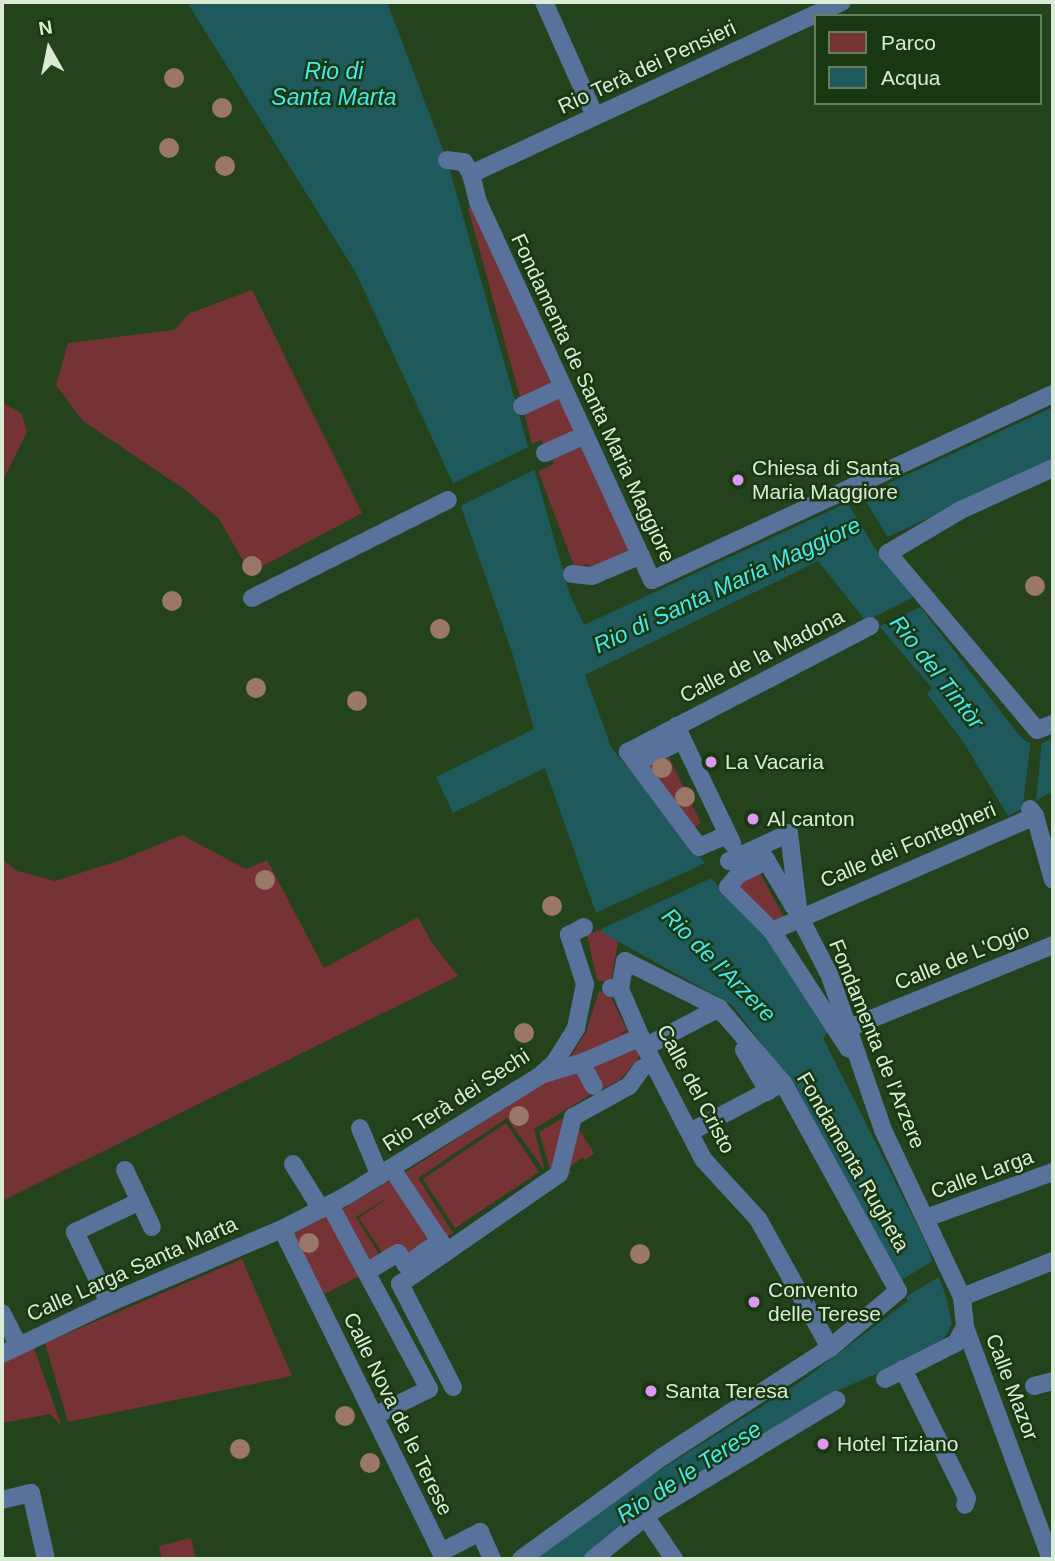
<!DOCTYPE html>
<meta charset="utf-8">
<style>
body{margin:0}
#map{position:relative;width:1055px;height:1561px;overflow:hidden;background:#24421b;font-family:Helvetica,sans-serif}
div>[style]{position:absolute}
[style*='--x']{left:calc(var(--x)*1px);top:calc(var(--y)*1px);width:calc(var(--w)*1px);rotate:calc(var(--a)*1deg)}
.green>*{inset:0;background:#763336}
.water>*{inset:0;background:#1e5a5c}
.pier>*{inset:0;background:#24421b}
.pedestrian>*{height:18px;margin:-9px;padding:0 9px;transform-origin:9px;border-radius:9px;background:#58729c}
.trees>*{width:20px;height:20px;margin:-10px;border-radius:50%;background:#9a7766}
.dots>*{width:19px;height:19px;translate:-50% -50%;box-sizing:border-box;border:4px solid #193710;border-radius:50%}
span{translate:-50% -50%;white-space:nowrap;text-align:center;line-height:1.15;-webkit-text-stroke:5px #193710;paint-order:stroke}
.street-label{font-size:21px;color:#daecd5}
.poi-label{font-size:21px;color:#daecd5}
.left{translate:0 -50%;text-align:left}
.water-label{font-size:23px;color:#45e9f0;font-style:italic}
.frame{position:absolute;inset:0;border:4px solid #daecd5;pointer-events:none}
.legend{position:absolute;left:814px;top:14px;width:228px;height:91px;box-sizing:border-box;background:#193710;border:2px solid #667f5f;margin:0;padding:9px 12px;list-style:none;font-size:21px;color:#daecd5}
.legend li{display:flex;align-items:center;gap:14px;height:35px}
.legend b{width:35px;border:2px solid #667f5f}
.north{position:absolute;left:14px;top:14px;width:70px;height:70px;-webkit-text-stroke:5px #193710;paint-order:stroke;rotate:351deg;font-size:19px;font-weight:700;line-height:28px;text-align:center;color:#daecd5}
.north::after{content:'';display:block;margin:auto;width:24px;height:32px;background:#daecd5;clip-path:polygon(50% 0,100% 100%,50% 72%,0 100%)}
</style>
<div id="map">
<div class="green">
<div style="clip-path:polygon(474px 205px,557px 385px,521px 401px,468px 208px)"></div>
<div style="clip-path:polygon(252px 290px,362px 513px,250px 573px,219px 519px,184px 489px,83px 421px,56px 385px,68px 343px,174px 330px,190px 313px)"></div>
<div style="clip-path:polygon(562px 394px,580px 432px,545px 448px,542px 440px,532px 444px,524px 411px)"></div>
<div style="clip-path:polygon(2px 402px,22px 414px,27px 432px,2px 482px)"></div>
<div style="clip-path:polygon(583px 441px,636px 552px,591px 573px,588px 564px,575px 568px,538px 471px,554px 464px,551px 456px)"></div>
<div style="clip-path:polygon(669px 757px,701px 823px,691px 829px,646px 768px)"></div>
<div style="clip-path:polygon(182px 835px,246px 869px,267px 860px,324px 968px,418px 917px,432px 943px,458px 976px,2px 1201px,2px 859px,17px 871px,55px 881px,121px 860px)"></div>
<div style="clip-path:polygon(760px 873px,785px 919px,772px 925px,737px 883px)"></div>
<div style="clip-path:polygon(602px 929px,618px 941px,611px 983px,597px 980px,587px 935px)"></div>
<div style="clip-path:polygon(599px 991px,609px 993px,627px 1030px,619px 1034px,630px 1032px,632px 1036px,567px 1062px,586px 1032px)"></div>
<div style="clip-path:polygon(637px 1043px,641px 1055px,621px 1079px,601px 1090px,584px 1065px)"></div>
<div style="clip-path:polygon(576px 1068px,590px 1095px,534px 1129px,545px 1171px,507px 1118px,418px 1178px,453px 1233px,444px 1238px,401px 1175px,558px 1073px)"></div>
<div style="clip-path:polygon(647px 1069px,576px 1125px,594px 1153px,585px 1160px,582px 1157px,569px 1168px,571px 1173px,544px 1194px,395px 1280px,552px 1175px,539px 1132px)"></div>
<div style="clip-path:polygon(506px 1123px,539px 1172px,455px 1228px,423px 1179px)"></div>
<div style="clip-path:polygon(394px 1178px,434px 1239px,408px 1256px,400px 1244px,383px 1254px,359px 1218px,392px 1195px,356px 1217px,380px 1256px,369px 1263px,338px 1212px)"></div>
<div style="clip-path:polygon(330px 1213px,364px 1274px,324px 1294px,290px 1233px)"></div>
<div style="clip-path:polygon(242px 1259px,292px 1376px,68px 1422px,45px 1343px)"></div>
<div style="clip-path:polygon(33px 1345px,61px 1425px,50px 1414px,2px 1423px,2px 1361px)"></div>
<div style="clip-path:polygon(191px 1538px,196px 1559px,162px 1559px,159px 1546px)"></div>
</div>
<div class="water">
<div style="clip-path:polygon(187px 2px,387px 2px,447px 160px,570px 595px,584px 625px,1053px 407px,1053px 461px,872px 544px,1019px 735px,1027px 742px,1040px 744px,1053px 738px,1053px 791px,1023px 808px,1008px 816px,964px 743px,927px 694px,932px 688px,874px 620px,866px 621px,818px 561px,585px 675px,611px 747px,705px 863px,699px 866px,771px 940px,828px 1032px,823px 1038px,925px 1241px,946px 1296px,952px 1324px,943px 1340px,888px 1369px,834px 1392px,587px 1559px,535px 1559px,619px 1496px,800px 1382px,908px 1301px,788px 1078px,732px 1005px,603px 933px,545px 768px,453px 813px,436px 777px,534px 729px,511px 649px,452px 481px,356px 273px)"></div>
</div>
<div class="pier">
<div style="clip-path:polygon(532px 445px,538px 468px,458px 507px,450px 485px)"></div>
<div style="clip-path:polygon(861px 493px,890px 541px,877px 545px,881px 551px,878px 553px,846px 500px)"></div>
<div style="clip-path:polygon(915px 596px,923px 606px,876px 628px,866px 621px)"></div>
<div style="clip-path:polygon(1031px 739px,1042px 740px,1036px 802px,1022px 813px)"></div>
<div style="clip-path:polygon(708px 862px,704px 867px,714px 877px,599px 930px,593px 914px)"></div>
<div style="clip-path:polygon(936px 1259px,942px 1275px,904px 1298px,897px 1283px)"></div>
</div>
<div class="pedestrian">
<div style="--x:544;--y:2;--w:125;--a:65.9"></div>
<div style="--x:447;--y:160;--w:17;--a:7"></div>
<div style="--x:464;--y:162;--w:14;--a:60"></div>
<div style="--x:471;--y:174;--w:29;--a:76"></div>
<div style="--x:478;--y:202;--w:416;--a:65.3"></div>
<div style="--x:652;--y:580;--w:442;--a:-24.9"></div>
<div style="--x:471;--y:174;--w:409;--a:-24.9"></div>
<div style="--x:522;--y:406;--w:45;--a:-24.9"></div>
<div style="--x:545;--y:453;--w:44;--a:-24.2"></div>
<div style="--x:1053;--y:468;--w:101;--a:155.5"></div>
<div style="--x:961;--y:510;--w:85;--a:149.5"></div>
<div style="--x:888;--y:553;--w:231;--a:49.9"></div>
<div style="--x:1037;--y:730;--w:17;--a:-21"></div>
<div style="--x:572;--y:574;--w:20;--a:6"></div>
<div style="--x:592;--y:576;--w:53;--a:-23.2"></div>
<div style="--x:252;--y:598;--w:219;--a:-26.6"></div>
<div style="--x:676;--y:726;--w:130;--a:64.4"></div>
<div style="--x:636;--y:763;--w:51;--a:-26.6"></div>
<div style="--x:1030;--y:809;--w:9;--a:54"></div>
<div style="--x:1035;--y:816;--w:66;--a:74.3"></div>
<div style="--x:727;--y:835;--w:30;--a:157"></div>
<div style="--x:699;--y:847;--w:119;--a:-126.8"></div>
<div style="--x:628;--y:752;--w:273;--a:-27.5"></div>
<div style="--x:762;--y:853;--w:63;--a:59.3"></div>
<div style="--x:729;--y:861;--w:66;--a:-25"></div>
<div style="--x:789;--y:833;--w:84;--a:83.1"></div>
<div style="--x:799;--y:916;--w:68;--a:62.7"></div>
<div style="--x:830;--y:976;--w:163;--a:71"></div>
<div style="--x:883;--y:1130;--w:185;--a:64.7"></div>
<div style="--x:962;--y:1297;--w:30;--a:84"></div>
<div style="--x:767;--y:861;--w:31;--a:155"></div>
<div style="--x:739;--y:874;--w:17;--a:130"></div>
<div style="--x:728;--y:887;--w:62;--a:45"></div>
<div style="--x:772;--y:931;--w:140;--a:57"></div>
<div style="--x:772;--y:931;--w:287;--a:-23.6"></div>
<div style="--x:620;--y:989;--w:63;--a:66.7"></div>
<div style="--x:645;--y:1047;--w:126;--a:62.6"></div>
<div style="--x:703;--y:1159;--w:81;--a:47.5"></div>
<div style="--x:758;--y:1219;--w:148;--a:60.8"></div>
<div style="--x:839;--y:1032;--w:231;--a:-22.1"></div>
<div style="--x:645;--y:1047;--w:84;--a:-27.8"></div>
<div style="--x:719;--y:1008;--w:7;--a:56"></div>
<div style="--x:744;--y:1050;--w:48;--a:59.7"></div>
<div style="--x:581;--y:1063;--w:26;--a:61"></div>
<div style="--x:544;--y:1074;--w:39;--a:-17"></div>
<div style="--x:581;--y:1063;--w:65;--a:-23.4"></div>
<div style="--x:360;--y:1128;--w:52;--a:67.4"></div>
<div style="--x:690;--y:1132;--w:98;--a:-27.9"></div>
<div style="--x:293;--y:1164;--w:53;--a:58.1"></div>
<div style="--x:125;--y:1170;--w:63;--a:64.7"></div>
<div style="--x:330;--y:1205;--w:209;--a:61.7"></div>
<div style="--x:429;--y:1389;--w:61;--a:153.9"></div>
<div style="--x:926;--y:1218;--w:135;--a:-19.9"></div>
<div style="--x:282;--y:1229;--w:360;--a:63.8"></div>
<div style="--x:441;--y:1552;--w:44;--a:-27.1"></div>
<div style="--x:480;--y:1532;--w:30;--a:66"></div>
<div style="--x:368;--y:1271;--w:35;--a:-31"></div>
<div style="--x:398;--y:1253;--w:14;--a:56"></div>
<div style="--x:406;--y:1265;--w:42;--a:-35.2"></div>
<div style="--x:440;--y:1241;--w:87;--a:-123.7"></div>
<div style="--x:962;--y:1297;--w:98;--a:-21.6"></div>
<div style="--x:109;--y:1303;--w:79;--a:-115.6"></div>
<div style="--x:75;--y:1232;--w:72;--a:-25.5"></div>
<div style="--x:2;--y:1313;--w:35;--a:63"></div>
<div style="--x:2;--y:1354;--w:119;--a:-25.5"></div>
<div style="--x:109;--y:1303;--w:188;--a:-23.2"></div>
<div style="--x:282;--y:1229;--w:72;--a:-27.3"></div>
<div style="--x:346;--y:1196;--w:229;--a:-31.8"></div>
<div style="--x:541;--y:1075;--w:19;--a:-43"></div>
<div style="--x:555;--y:1062;--w:40;--a:-58"></div>
<div style="--x:576;--y:1028;--w:45;--a:-78.4"></div>
<div style="--x:585;--y:984;--w:52;--a:-108.1"></div>
<div style="--x:569;--y:935;--w:17;--a:-28"></div>
<div style="--x:903;--y:1369;--w:144;--a:63.6"></div>
<div style="--x:967;--y:1498;--w:7;--a:106"></div>
<div style="--x:885;--y:1379;--w:80;--a:-26.9"></div>
<div style="--x:956;--y:1343;--w:18;--a:-61"></div>
<div style="--x:965;--y:1327;--w:247;--a:69.7"></div>
<div style="--x:1034;--y:1386;--w:20;--a:-15"></div>
<div style="--x:453;--y:1387;--w:116;--a:-117.2"></div>
<div style="--x:400;--y:1284;--w:193;--a:-34.7"></div>
<div style="--x:559;--y:1174;--w:59;--a:-76.2"></div>
<div style="--x:573;--y:1117;--w:64;--a:-29"></div>
<div style="--x:629;--y:1086;--w:22;--a:-54"></div>
<div style="--x:2;--y:1500;--w:30;--a:-14"></div>
<div style="--x:31;--y:1493;--w:68;--a:77.2"></div>
<div style="--x:645;--y:1516;--w:52;--a:56"></div>
<div style="--x:521;--y:1559;--w:174;--a:-35.9"></div>
<div style="--x:662;--y:1457;--w:200;--a:-33"></div>
<div style="--x:830;--y:1348;--w:89;--a:-40"></div>
<div style="--x:898;--y:1291;--w:238;--a:-118.9"></div>
<div style="--x:783;--y:1083;--w:99;--a:-130.5"></div>
<div style="--x:719;--y:1008;--w:105;--a:-153.4"></div>
<div style="--x:625;--y:961;--w:28;--a:100"></div>
<div style="--x:620;--y:989;--w:9;--a:-174"></div>
<div style="--x:593;--y:1559;--w:78;--a:-38.8"></div>
<div style="--x:654;--y:1510;--w:213;--a:-31.1"></div>
</div>
<div class="trees">
<div style="left:174px;top:78px"></div>
<div style="left:222px;top:108px"></div>
<div style="left:169px;top:148px"></div>
<div style="left:225px;top:166px"></div>
<div style="left:252px;top:566px"></div>
<div style="left:1035px;top:586px"></div>
<div style="left:172px;top:601px"></div>
<div style="left:440px;top:629px"></div>
<div style="left:256px;top:688px"></div>
<div style="left:357px;top:701px"></div>
<div style="left:662px;top:768px"></div>
<div style="left:685px;top:797px"></div>
<div style="left:265px;top:880px"></div>
<div style="left:552px;top:906px"></div>
<div style="left:524px;top:1033px"></div>
<div style="left:519px;top:1116px"></div>
<div style="left:309px;top:1243px"></div>
<div style="left:640px;top:1254px"></div>
<div style="left:345px;top:1416px"></div>
<div style="left:240px;top:1449px"></div>
<div style="left:370px;top:1463px"></div>
</div>
<div class="dots">
<div style="left:738px;top:480px;background:#df98f1"></div>
<div style="left:711px;top:762px;background:#df98f1"></div>
<div style="left:753px;top:819px;background:#df98f1"></div>
<div style="left:754px;top:1302px;background:#df98f1"></div>
<div style="left:651px;top:1391px;background:#df98f1"></div>
<div style="left:823px;top:1444px;background:#df98f1"></div>
</div>
<div class="street-label">
<span style="left:647px;top:67px;rotate:-25deg">Rio Terà dei Pensieri</span>
<span style="left:593px;top:398px;rotate:65deg">Fondamenta de Santa Maria Maggiore</span>
<span style="left:762px;top:656px;rotate:-27deg">Calle de la Madona</span>
<span style="left:908px;top:845px;rotate:-23deg">Calle dei Fontegheri</span>
<span style="left:962px;top:957px;rotate:-22deg">Calle de L'Ogio</span>
<span style="left:877px;top:1044px;rotate:68deg">Fondamenta de l'Arzere</span>
<span style="left:696px;top:1089px;rotate:62deg">Calle del Cristo</span>
<span style="left:456px;top:1100px;rotate:-33deg">Rio Terà dei Sechi</span>
<span style="left:853px;top:1162px;rotate:60deg">Fondamenta Rugheta</span>
<span style="left:982px;top:1174px;rotate:-20deg">Calle Larga</span>
<span style="left:132px;top:1269px;rotate:-24deg">Calle Larga Santa Marta</span>
<span style="left:1012px;top:1387px;rotate:69deg">Calle Mazor</span>
<span style="left:398px;top:1414px;rotate:64deg">Calle Nova de le Terese</span>
</div>
<div class="poi-label">
<span class="left" style="left:752px;top:480px">Chiesa di Santa<br>Maria Maggiore</span>
<span class="left" style="left:725px;top:762px">La Vacaria</span>
<span class="left" style="left:767px;top:819px">Al canton</span>
<span class="left" style="left:768px;top:1302px">Convento<br>delle Terese</span>
<span class="left" style="left:665px;top:1391px">Santa Teresa</span>
<span class="left" style="left:837px;top:1444px">Hotel Tiziano</span>
</div>
<div class="water-label">
<span style="left:334px;top:84px">Rio di<br>Santa Marta</span>
<span style="left:727px;top:585px;rotate:-25deg">Rio di Santa Maria Maggiore</span>
<span style="left:937px;top:672px;rotate:52deg">Rio del Tintòr</span>
<span style="left:719px;top:965px;rotate:45deg">Rio de l'Arzere</span>
<span style="left:689px;top:1472px;rotate:-33deg">Rio de le Terese</span>
</div>
<div class="frame"></div>
<ul class="legend">
<li><b style="height:19px;background:#763336"></b>Parco</li>
<li><b style="height:19px;background:#1e5a5c"></b>Acqua</li>
</ul>
<div class="north">N</div>
</div>
